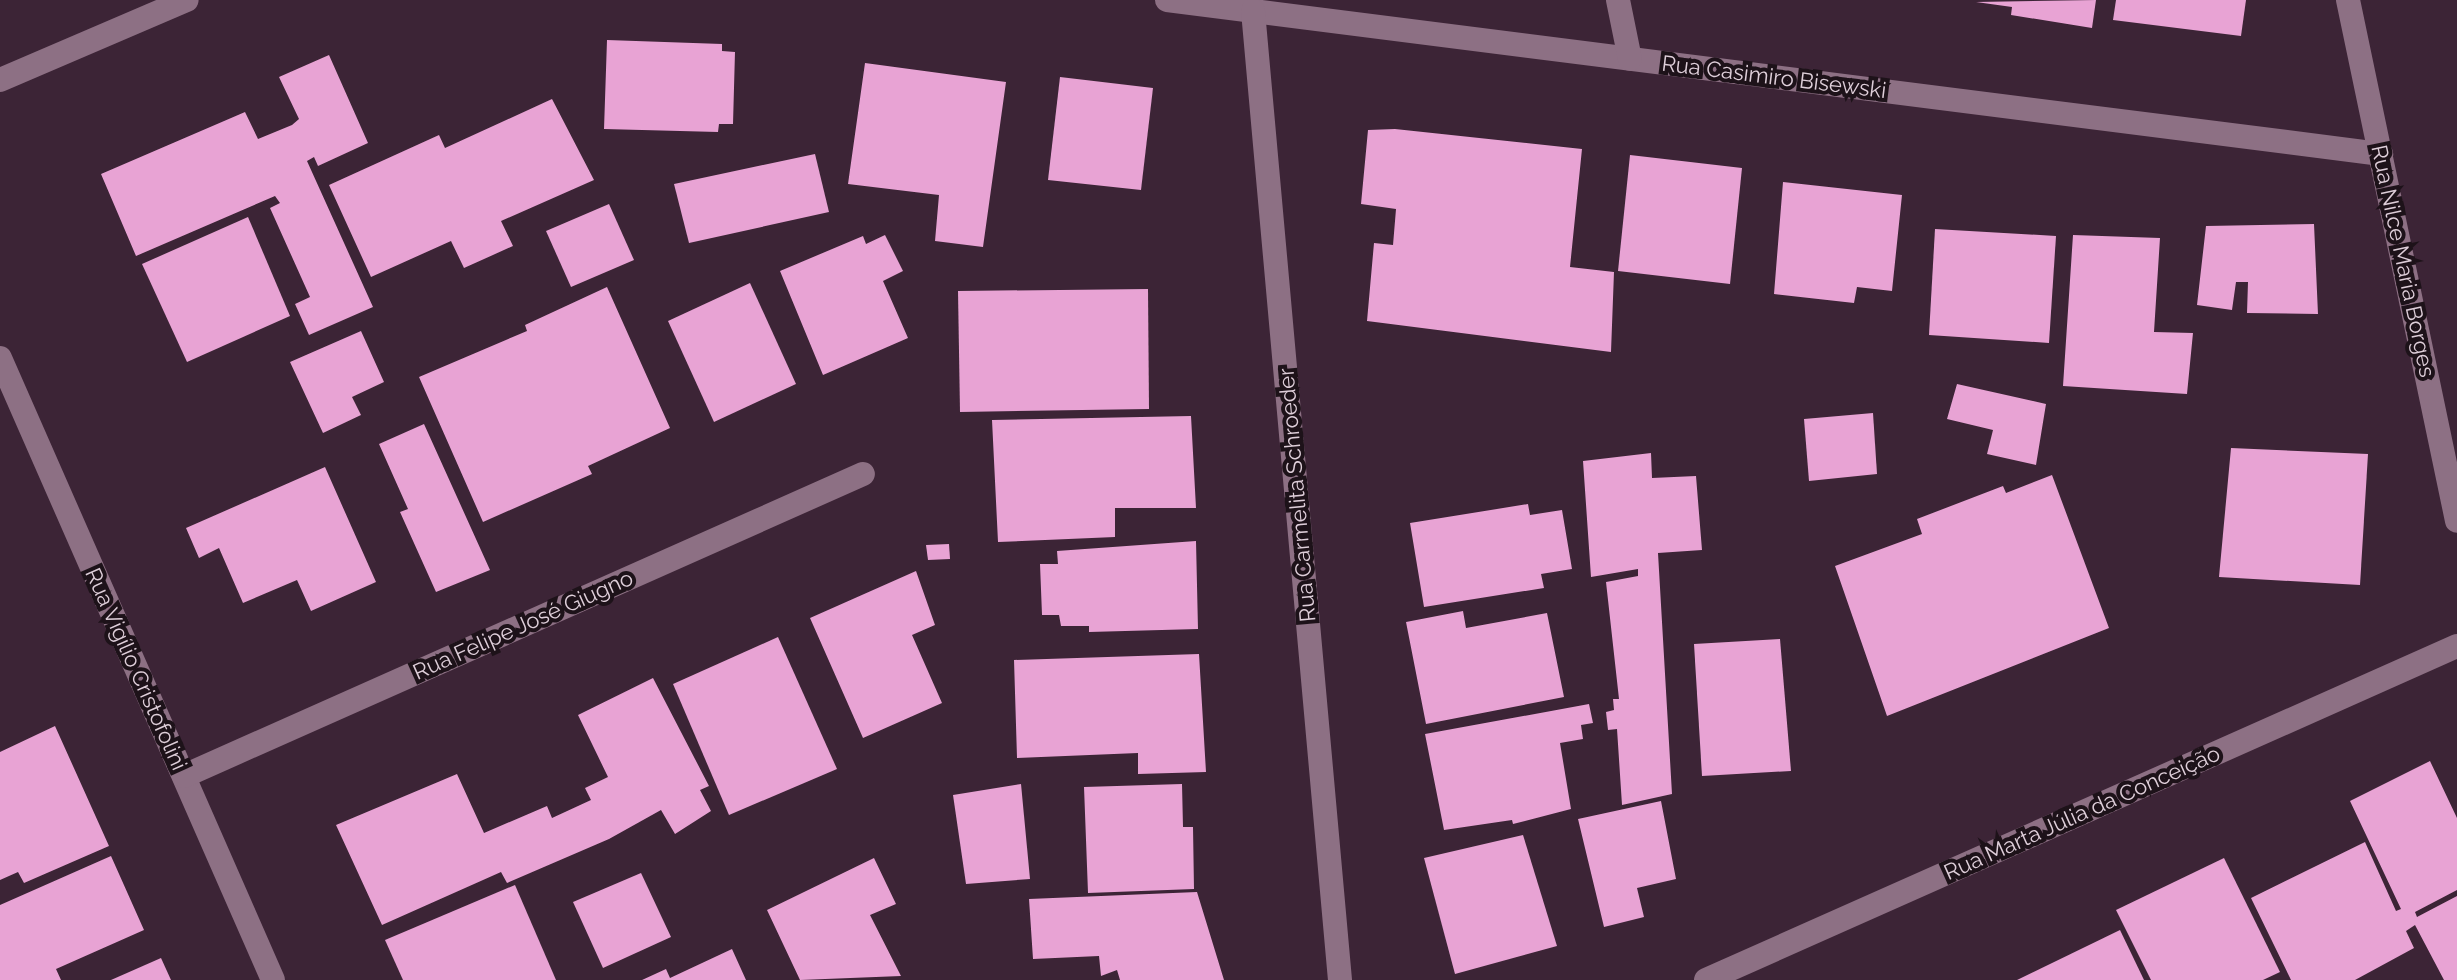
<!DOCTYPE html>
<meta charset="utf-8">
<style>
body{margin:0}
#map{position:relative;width:2457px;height:980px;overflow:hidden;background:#3c2436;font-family:Raleway,sans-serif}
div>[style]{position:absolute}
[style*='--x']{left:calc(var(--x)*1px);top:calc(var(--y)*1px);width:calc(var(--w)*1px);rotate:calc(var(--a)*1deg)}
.building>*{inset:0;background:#e8a3d4}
.minor>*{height:24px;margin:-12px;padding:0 12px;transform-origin:12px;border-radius:12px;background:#8d7084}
span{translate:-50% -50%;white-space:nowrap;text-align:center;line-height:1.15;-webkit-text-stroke:8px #1d1219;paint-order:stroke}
.street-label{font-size:22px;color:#deced9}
</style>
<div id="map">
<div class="building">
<div style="clip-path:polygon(2096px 0,2092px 28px,2011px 15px,2012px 7px,1976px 2px)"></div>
<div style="clip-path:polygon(2116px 0,2246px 0,2241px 36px,2113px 20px)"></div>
<div style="clip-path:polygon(607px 40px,722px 44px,722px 51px,735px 52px,733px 124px,719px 124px,718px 132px,604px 129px)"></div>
<div style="clip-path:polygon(329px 55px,368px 143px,318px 166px,314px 157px,307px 161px,373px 307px,309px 335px,295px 304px,310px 297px,270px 208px,280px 203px,275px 196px,136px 256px,101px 174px,245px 112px,258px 139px,292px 125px,299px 119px,279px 77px)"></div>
<div style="clip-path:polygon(865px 63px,1006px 82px,983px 247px,935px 241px,939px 195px,848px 184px)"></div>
<div style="clip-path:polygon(1060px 77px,1153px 88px,1141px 190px,1048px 180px)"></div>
<div style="clip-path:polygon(552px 99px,594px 180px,501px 221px,513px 246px,464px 268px,451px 241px,371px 277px,329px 185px,439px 135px,445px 148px)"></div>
<div style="clip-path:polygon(1395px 129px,1582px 149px,1570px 267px,1614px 272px,1611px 352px,1367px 321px,1374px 243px,1393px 245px,1396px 209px,1361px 204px,1368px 130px)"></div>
<div style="clip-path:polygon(815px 154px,829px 212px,689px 243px,674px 184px)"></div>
<div style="clip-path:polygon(1630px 155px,1742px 168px,1730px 284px,1618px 271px)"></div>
<div style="clip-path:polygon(1783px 182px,1902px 195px,1892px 291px,1857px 287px,1854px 303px,1774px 294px)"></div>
<div style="clip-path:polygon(609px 204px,634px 260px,571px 287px,546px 231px)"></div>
<div style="clip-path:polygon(248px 217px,290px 316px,187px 362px,142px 264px)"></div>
<div style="clip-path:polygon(2314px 224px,2318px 314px,2247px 313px,2248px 282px,2236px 282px,2232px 310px,2197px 305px,2206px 226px)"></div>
<div style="clip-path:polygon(1935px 229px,2056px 236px,2049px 343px,1929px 335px)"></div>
<div style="clip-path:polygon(885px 235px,903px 271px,883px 281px,908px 338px,823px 375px,780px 271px,863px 236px,866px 244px)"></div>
<div style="clip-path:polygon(2073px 235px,2160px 238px,2154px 332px,2193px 333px,2187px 394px,2063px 386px)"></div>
<div style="clip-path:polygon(750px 283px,796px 384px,714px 422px,668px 321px)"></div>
<div style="clip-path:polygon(607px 287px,670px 428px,588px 466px,592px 474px,483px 522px,419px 377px,527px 331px,525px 325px)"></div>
<div style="clip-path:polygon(1148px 289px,1149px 409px,960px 412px,958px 291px)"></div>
<div style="clip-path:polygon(361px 331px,384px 382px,352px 397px,361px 415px,323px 433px,290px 362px)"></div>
<div style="clip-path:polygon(1957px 384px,2046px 404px,2036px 465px,1987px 454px,1993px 430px,1947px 419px)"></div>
<div style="clip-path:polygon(1873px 413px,1877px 474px,1809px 481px,1804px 419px)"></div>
<div style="clip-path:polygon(1191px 416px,1196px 508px,1115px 508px,1115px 537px,998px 542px,992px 420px)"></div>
<div style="clip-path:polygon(424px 424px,490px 570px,436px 592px,400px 512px,408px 509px,379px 444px)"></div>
<div style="clip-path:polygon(2231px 448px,2368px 454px,2360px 585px,2219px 577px)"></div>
<div style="clip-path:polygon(1651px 453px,1652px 478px,1696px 476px,1702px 550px,1658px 553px,1672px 794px,1622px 805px,1617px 729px,1608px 730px,1606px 712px,1614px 710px,1613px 699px,1619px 699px,1606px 582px,1638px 576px,1638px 569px,1591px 577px,1583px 461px)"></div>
<div style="clip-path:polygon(325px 467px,376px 582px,311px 611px,297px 580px,243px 603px,219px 548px,199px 558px,186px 528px)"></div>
<div style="clip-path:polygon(2052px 475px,2109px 628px,1887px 716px,1835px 566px,1922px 534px,1917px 519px,2003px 486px,2006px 493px)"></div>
<div style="clip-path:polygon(1528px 504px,1530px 515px,1562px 510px,1572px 569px,1541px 574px,1544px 588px,1424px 607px,1410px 523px)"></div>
<div style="clip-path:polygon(1196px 541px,1198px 629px,1089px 632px,1089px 626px,1061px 626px,1059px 615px,1042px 615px,1040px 564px,1058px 564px,1057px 551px)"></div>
<div style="clip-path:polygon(949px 544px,950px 559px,928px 560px,926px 545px)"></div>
<div style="clip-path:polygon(916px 571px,935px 625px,912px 635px,942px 703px,863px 738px,810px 618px)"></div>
<div style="clip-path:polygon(1463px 611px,1466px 628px,1547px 613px,1564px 697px,1426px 724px,1406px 622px)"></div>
<div style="clip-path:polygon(778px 637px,837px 769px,729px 815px,673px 684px)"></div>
<div style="clip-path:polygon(1780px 639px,1791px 771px,1702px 776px,1694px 644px)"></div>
<div style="clip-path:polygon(1199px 654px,1206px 772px,1138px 774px,1138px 753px,1017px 758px,1014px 660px)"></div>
<div style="clip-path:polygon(653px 678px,709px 786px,700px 790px,711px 811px,675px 834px,661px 810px,609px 839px,507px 883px,501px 872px,382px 925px,336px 825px,457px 774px,484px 833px,547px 806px,552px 818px,591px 800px,585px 788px,608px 777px,578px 715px)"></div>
<div style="clip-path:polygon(1589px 704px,1593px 723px,1581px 725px,1583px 739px,1560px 743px,1571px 809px,1513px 824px,1512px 820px,1444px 830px,1425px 734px)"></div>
<div style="clip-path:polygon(55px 726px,109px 846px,24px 883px,18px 872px,0 880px,0 752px)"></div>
<div style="clip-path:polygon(2430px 761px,2457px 818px,2457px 890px,2415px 912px,2417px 917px,2457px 896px,2457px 980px,2444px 980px,2415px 925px,2406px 931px,2414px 948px,2355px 980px,2291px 980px,2251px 898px,2365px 842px,2396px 911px,2401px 909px,2350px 801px)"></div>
<div style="clip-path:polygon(1021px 784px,1030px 879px,966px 884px,953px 795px)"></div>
<div style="clip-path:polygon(1182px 784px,1183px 827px,1193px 827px,1194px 889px,1088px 893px,1084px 787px)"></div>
<div style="clip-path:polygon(1661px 801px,1676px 879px,1637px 888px,1644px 917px,1604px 927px,1578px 819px)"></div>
<div style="clip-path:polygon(1523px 835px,1557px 946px,1455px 974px,1424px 858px)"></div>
<div style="clip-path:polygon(111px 856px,144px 930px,56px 969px,61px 980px,0 980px,0 905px)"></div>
<div style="clip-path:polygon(874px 858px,896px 904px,870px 915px,901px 976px,800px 980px,767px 910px)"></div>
<div style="clip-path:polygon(2224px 858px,2280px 972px,2263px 980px,2151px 980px,2116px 910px)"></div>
<div style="clip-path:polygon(641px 873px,671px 937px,603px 968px,573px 902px)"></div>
<div style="clip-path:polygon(515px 885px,556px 980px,403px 980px,385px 940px)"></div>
<div style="clip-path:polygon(1197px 892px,1224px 980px,1120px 980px,1117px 970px,1101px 976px,1099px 956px,1033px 959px,1029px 899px)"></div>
<div style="clip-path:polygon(2120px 930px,2144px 980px,2017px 980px)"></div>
<div style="clip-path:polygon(732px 949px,746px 980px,642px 980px,666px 969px,670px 978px)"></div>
<div style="clip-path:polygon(161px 958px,171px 980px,111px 980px)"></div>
</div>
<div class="minor">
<div style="--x:1167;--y:0;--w:1224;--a:7.23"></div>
<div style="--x:1618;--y:0;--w:60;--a:78.5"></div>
<div style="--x:2348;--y:0;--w:532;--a:78.18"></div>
<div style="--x:1253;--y:11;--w:973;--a:84.87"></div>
<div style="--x:0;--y:80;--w:203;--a:-23.2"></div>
<div style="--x:0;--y:358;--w:679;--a:66.3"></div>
<div style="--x:184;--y:776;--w:743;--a:-23.98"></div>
<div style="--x:1706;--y:980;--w:822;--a:-23.98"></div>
</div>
<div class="street-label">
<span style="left:1774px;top:77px;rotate:7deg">Rua Casimiro Bisewski</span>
<span style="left:2403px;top:261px;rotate:78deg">Rua Nilce Maria Borges</span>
<span style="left:1297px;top:495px;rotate:-95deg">Rua Carmelita Schroeder</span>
<span style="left:523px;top:625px;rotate:-24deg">Rua Felipe José Giugno</span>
<span style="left:136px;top:669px;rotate:66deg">Rua Vigílio Cristofolini</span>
<span style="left:2082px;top:813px;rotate:-24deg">Rua Marta Júlia da Conceição</span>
</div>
</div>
